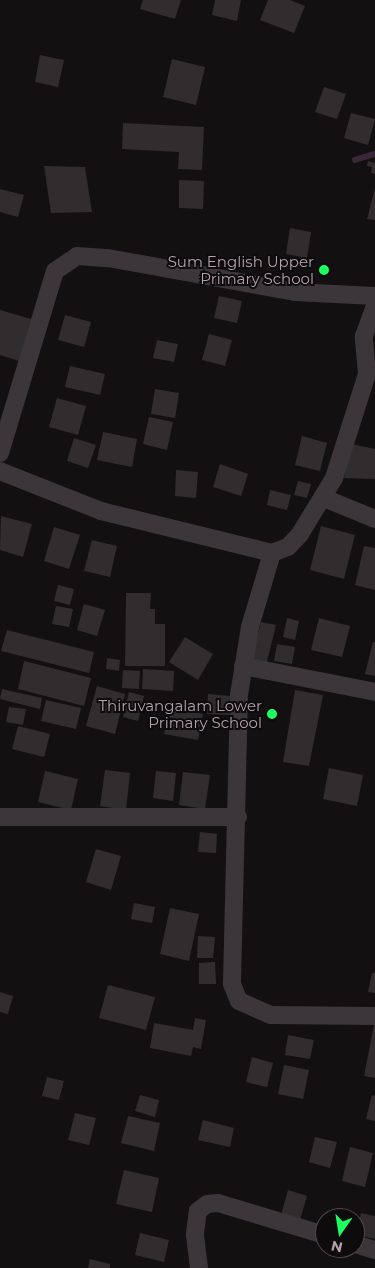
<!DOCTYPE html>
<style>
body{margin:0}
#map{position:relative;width:375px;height:1268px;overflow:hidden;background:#121011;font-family:Montserrat,sans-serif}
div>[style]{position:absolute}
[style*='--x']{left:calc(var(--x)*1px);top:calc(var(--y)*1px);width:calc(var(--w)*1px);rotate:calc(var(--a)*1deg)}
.stream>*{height:5.5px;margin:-2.75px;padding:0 2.75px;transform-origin:2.75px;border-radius:2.75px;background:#382837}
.building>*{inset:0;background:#312d2f}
.street>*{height:18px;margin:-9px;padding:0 9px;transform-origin:9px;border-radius:9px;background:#3c3539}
.dots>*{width:14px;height:14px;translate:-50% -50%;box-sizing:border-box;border:2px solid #0d0b0c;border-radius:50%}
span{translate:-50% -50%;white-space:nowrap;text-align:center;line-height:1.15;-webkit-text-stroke:4px #0d0b0c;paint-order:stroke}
.poi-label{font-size:15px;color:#b4a0ad}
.right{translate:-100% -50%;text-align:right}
.north{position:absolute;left:315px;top:1208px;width:50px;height:50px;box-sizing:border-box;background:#0d0b0c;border:1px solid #50474c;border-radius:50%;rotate:193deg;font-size:14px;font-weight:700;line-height:20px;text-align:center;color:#b4a0ad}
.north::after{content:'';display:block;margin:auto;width:18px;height:22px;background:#1bff60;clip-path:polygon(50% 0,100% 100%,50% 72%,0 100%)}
</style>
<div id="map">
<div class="stream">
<div style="--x:355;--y:160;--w:21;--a:-17"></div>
</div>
<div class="building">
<div style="clip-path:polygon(143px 0,181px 0,175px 19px,140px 9px)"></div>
<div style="clip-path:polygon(215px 0,241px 0,237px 21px,212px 15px)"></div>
<div style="clip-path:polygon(268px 0,290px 0,305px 6px,294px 33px,260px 20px)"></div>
<div style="clip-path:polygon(40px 55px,64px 60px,58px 87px,35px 82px)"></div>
<div style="clip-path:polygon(172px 59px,205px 67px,196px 105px,163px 97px)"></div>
<div style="clip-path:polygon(324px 87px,346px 94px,337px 119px,315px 112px)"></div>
<div style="clip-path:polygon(351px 113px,375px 119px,368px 145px,344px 138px)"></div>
<div style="clip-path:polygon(123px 123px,204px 127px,202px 170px,178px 169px,179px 152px,122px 149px)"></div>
<div style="clip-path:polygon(368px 161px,375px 163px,375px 174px,371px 173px,372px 167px,367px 166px)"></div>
<div style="clip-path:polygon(44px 166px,85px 167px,92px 212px,51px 213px)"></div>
<div style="clip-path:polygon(179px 180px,204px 181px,203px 209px,179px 208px)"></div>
<div style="clip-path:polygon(375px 188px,375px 220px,367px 219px)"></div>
<div style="clip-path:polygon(0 189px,24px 195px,18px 217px,0 212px)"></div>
<div style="clip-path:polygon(290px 228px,311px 232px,307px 258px,286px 254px)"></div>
<div style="clip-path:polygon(219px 296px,242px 301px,237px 323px,214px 318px)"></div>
<div style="clip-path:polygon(0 310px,31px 319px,19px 361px,0 355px)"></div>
<div style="clip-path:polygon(65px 315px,91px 322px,84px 347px,58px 340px)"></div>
<div style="clip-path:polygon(209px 334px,232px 340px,225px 366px,202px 360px)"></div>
<div style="clip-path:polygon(157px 340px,178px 344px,174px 362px,153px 358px)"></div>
<div style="clip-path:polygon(70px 366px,105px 374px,100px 395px,65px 387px)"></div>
<div style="clip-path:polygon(155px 389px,179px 393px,175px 418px,151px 414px)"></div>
<div style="clip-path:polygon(57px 398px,86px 406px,78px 435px,49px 427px)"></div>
<div style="clip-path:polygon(149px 417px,173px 422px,167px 450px,143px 444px)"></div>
<div style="clip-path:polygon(103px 432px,137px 439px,132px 467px,97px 460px)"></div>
<div style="clip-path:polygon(302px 436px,327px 443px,320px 471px,295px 465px)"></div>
<div style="clip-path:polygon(74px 438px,96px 445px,88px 468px,67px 461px)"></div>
<div style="clip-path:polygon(351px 444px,375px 449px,375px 479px,344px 478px)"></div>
<div style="clip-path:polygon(220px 464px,248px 474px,241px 496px,213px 487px)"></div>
<div style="clip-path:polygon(176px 470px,198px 472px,196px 498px,175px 496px)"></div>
<div style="clip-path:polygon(298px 481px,311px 484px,307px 498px,294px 495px)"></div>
<div style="clip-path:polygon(270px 490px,291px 495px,287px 510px,267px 505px)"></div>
<div style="clip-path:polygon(1px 516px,32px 524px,23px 557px,0 550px)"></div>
<div style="clip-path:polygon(321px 526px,355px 535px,344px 579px,310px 570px)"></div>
<div style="clip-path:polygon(54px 527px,80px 535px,69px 569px,44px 561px)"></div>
<div style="clip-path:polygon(92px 540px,117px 546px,110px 577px,84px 571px)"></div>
<div style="clip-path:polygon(364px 546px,375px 548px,375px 590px,355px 585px)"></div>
<div style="clip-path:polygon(58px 585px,74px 589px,70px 605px,54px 601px)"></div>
<div style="clip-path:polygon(126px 593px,151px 593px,150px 609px,155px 609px,155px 624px,165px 624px,165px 666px,125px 666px)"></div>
<div style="clip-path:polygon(84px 604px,105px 610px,97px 636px,77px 630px)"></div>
<div style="clip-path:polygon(56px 606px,73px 609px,69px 627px,52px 624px)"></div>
<div style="clip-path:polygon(287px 618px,299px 621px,295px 640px,283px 637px)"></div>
<div style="clip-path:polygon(319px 618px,350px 626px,342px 657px,311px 650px)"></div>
<div style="clip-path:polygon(261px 622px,276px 625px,266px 665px,251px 661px)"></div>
<div style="clip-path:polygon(7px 630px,94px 652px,89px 673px,1px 651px)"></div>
<div style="clip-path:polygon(185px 637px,213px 654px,198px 680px,169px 662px)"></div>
<div style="clip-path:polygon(373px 642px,375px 642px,375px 676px,365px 674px)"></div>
<div style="clip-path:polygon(277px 644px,295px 647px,292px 664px,274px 661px)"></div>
<div style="clip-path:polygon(107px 658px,120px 660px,119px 671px,106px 669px)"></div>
<div style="clip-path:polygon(24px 661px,91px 678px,84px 706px,18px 689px)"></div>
<div style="clip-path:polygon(143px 669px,174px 671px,173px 691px,142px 689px)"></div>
<div style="clip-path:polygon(123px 670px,140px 671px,139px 689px,122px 688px)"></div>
<div style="clip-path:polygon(97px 686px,125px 694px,115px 734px,86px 726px)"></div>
<div style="clip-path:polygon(2px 689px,42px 698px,40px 709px,0 699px)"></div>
<div style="clip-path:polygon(295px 690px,323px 695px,309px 766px,283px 762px)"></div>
<div style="clip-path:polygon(129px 692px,144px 696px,138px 721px,123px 717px)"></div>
<div style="clip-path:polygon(208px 694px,230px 696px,229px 715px,207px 714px)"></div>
<div style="clip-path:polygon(46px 700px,81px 708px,76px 729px,41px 721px)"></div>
<div style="clip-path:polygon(9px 707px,26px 709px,23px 725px,6px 722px)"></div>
<div style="clip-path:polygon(170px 707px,203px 714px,198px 740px,164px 734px)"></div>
<div style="clip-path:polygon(18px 726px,50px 734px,44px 757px,12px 749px)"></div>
<div style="clip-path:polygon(329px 768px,363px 775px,357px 806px,323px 799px)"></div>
<div style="clip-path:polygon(105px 770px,130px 773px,126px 810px,100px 806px)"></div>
<div style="clip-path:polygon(45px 771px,78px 779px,71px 810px,38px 802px)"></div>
<div style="clip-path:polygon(156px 771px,176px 773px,173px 801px,153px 798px)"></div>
<div style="clip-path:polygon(183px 772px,210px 775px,205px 809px,179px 805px)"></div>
<div style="clip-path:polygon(200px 832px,217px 834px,216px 853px,198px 852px)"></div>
<div style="clip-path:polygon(96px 849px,121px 856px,111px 890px,86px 882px)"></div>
<div style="clip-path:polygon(134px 903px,155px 907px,152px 923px,131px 919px)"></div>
<div style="clip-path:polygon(170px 908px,199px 914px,189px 961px,160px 954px)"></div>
<div style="clip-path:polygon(198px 936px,215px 937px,213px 958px,197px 958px)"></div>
<div style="clip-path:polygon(215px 962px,216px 984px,199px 984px,199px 963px)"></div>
<div style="clip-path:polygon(372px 973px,375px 973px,375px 993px,368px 992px)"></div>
<div style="clip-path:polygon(108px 985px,155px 997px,146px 1030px,99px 1018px)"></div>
<div style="clip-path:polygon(0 992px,13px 996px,8px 1014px,0 1012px)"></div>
<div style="clip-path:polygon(195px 1018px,206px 1020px,201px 1049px,193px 1047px,191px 1056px,150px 1048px,154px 1023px,193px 1030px)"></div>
<div style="clip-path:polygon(374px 1025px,375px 1025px,375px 1078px,364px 1076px)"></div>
<div style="clip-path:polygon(288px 1035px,314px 1040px,310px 1059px,285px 1055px)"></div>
<div style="clip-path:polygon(252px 1057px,273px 1063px,267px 1087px,246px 1082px)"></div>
<div style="clip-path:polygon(284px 1065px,309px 1070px,303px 1099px,278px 1094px)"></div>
<div style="clip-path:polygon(47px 1077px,64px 1081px,59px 1100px,42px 1096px)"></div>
<div style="clip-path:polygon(140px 1095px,159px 1100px,155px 1117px,135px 1111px)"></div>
<div style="clip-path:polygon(372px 1095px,375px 1096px,375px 1121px,366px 1119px)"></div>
<div style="clip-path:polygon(75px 1113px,96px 1118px,89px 1145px,68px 1140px)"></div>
<div style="clip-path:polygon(128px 1116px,160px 1123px,154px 1151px,121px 1143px)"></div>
<div style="clip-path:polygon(203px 1120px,234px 1128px,230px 1147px,198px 1140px)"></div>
<div style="clip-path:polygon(315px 1137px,337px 1142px,330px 1168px,309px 1162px)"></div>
<div style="clip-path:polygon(350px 1147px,373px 1153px,365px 1187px,342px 1181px)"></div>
<div style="clip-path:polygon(124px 1170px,159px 1178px,152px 1212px,116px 1204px)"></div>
<div style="clip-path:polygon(288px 1190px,307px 1196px,300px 1220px,281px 1215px)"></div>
<div style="clip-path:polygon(361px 1213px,375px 1216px,375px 1239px,356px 1235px)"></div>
<div style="clip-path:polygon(140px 1233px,169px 1240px,164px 1262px,135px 1255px)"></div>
<div style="clip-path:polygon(90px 1259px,110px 1264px,110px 1268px,88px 1268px)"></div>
</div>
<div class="street">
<div style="--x:0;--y:453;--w:190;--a:-73.2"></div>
<div style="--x:55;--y:271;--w:27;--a:-34"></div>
<div style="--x:77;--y:256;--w:31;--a:4"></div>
<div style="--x:108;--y:258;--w:190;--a:10.3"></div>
<div style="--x:295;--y:292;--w:80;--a:2.9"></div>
<div style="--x:0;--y:471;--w:109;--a:21.6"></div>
<div style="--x:101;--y:511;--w:176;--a:13.8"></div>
<div style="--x:272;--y:553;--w:77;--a:106.6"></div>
<div style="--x:250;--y:627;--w:69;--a:99.2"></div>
<div style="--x:239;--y:695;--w:289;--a:91.4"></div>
<div style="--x:232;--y:984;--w:18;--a:68"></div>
<div style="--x:239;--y:1001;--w:34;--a:24"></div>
<div style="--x:270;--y:1015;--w:105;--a:0.5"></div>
<div style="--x:324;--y:498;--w:55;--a:22.4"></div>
<div style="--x:272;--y:553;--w:17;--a:-21"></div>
<div style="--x:288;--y:547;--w:18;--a:-47"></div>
<div style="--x:300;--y:534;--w:66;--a:-58.7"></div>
<div style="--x:334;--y:478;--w:109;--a:-72.4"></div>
<div style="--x:367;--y:374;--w:38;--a:-95"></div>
<div style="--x:364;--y:336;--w:33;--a:-70"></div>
<div style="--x:243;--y:666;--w:135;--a:11.1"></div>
<div style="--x:0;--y:817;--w:238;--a:0"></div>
<div style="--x:355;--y:1244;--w:21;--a:17"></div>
<div style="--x:199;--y:1268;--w:34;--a:-97"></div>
<div style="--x:195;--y:1234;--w:23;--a:-83"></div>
<div style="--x:198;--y:1211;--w:11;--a:-38"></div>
<div style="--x:207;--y:1204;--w:11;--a:-5"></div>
<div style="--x:218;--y:1203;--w:112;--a:16.7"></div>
</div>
<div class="dots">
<div style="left:324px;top:270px;background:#1bff60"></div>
<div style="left:272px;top:714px;background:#1bff60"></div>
</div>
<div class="poi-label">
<span class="right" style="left:314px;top:270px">Sum English Upper<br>Primary School</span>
<span class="right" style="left:262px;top:714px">Thiruvangalam Lower<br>Primary School</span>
</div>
<div class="north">N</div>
</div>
